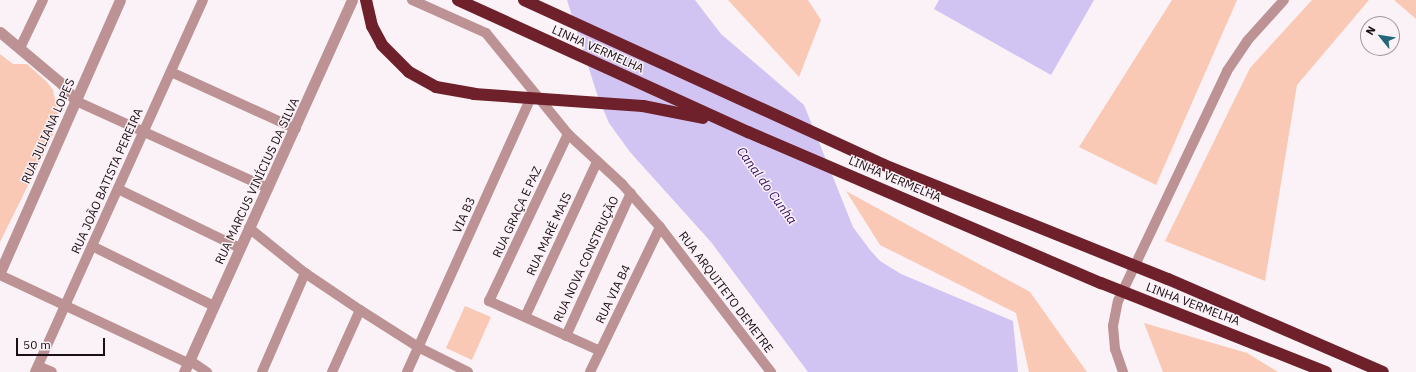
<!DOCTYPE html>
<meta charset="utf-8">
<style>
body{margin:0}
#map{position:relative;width:1416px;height:372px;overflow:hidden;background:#faf2f6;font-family:"IBM Plex Sans",sans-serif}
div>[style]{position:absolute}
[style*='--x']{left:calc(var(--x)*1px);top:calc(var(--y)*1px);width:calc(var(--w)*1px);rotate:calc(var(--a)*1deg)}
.green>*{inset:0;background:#fac9b6}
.water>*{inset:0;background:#d1c4f3}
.minor>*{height:10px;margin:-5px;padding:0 5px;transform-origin:5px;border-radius:5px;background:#bc9294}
.tertiary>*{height:11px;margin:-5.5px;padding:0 5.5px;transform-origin:5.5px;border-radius:5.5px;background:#bc9294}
.motorway>*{height:12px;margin:-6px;padding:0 6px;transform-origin:6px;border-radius:6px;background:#6e202b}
span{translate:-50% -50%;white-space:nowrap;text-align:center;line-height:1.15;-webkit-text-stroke:3px #faf2f6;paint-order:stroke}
.street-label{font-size:12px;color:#1b0e14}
.water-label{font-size:13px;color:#360b66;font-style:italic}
.north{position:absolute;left:1360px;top:16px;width:40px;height:40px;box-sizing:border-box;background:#faf2f6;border:1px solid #a1979c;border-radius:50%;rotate:300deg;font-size:11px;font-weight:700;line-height:16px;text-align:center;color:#1b0e14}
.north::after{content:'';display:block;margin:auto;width:14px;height:18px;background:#24677a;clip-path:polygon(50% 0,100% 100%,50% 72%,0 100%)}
.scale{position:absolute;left:16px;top:338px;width:89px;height:18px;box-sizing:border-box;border:2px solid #1b0e14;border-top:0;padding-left:5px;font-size:12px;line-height:14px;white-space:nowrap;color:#1b0e14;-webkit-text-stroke:3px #faf2f6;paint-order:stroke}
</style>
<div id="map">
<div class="green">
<div style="clip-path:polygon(728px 0,808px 0,821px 20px,799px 77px)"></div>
<div style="clip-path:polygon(1172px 0,1237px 0,1156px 185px,1079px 147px)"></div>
<div style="clip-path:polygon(1312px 0,1369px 0,1297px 85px,1265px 281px,1165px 241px,1250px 68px)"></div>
<div style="clip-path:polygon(1394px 0,1416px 0,1416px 19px)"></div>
<div style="clip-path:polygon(0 54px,13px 64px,27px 64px,47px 82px,53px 90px,58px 113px,53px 135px,0 242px)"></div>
<div style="clip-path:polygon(846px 191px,1030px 292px,1087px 372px,1029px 372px,1016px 313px,880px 245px)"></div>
<div style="clip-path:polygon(465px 306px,491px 317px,472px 360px,446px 348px)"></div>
<div style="clip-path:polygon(1144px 323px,1247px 353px,1278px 372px,1163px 372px)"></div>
</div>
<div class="water">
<div style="clip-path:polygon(567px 0,695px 0,721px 34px,804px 105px,853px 227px,870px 250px,880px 261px,901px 274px,1013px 321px,1018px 372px,808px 372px,711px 242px,630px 152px,609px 123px,598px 97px)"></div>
<div style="clip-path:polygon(939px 0,1094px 0,1051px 75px,934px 9px)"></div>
</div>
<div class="minor">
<div style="--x:412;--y:0;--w:81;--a:24"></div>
<div style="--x:486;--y:33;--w:130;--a:50.9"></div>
<div style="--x:568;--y:134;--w:74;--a:42.8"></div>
<div style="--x:622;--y:184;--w:57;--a:48.5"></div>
<div style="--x:660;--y:227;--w:183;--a:52.6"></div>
<div style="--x:20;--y:48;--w:53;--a:-64.4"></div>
<div style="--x:171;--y:72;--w:137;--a:24.5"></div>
<div style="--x:76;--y:101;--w:211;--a:24.4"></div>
<div style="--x:568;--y:134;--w:185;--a:115.3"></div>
<div style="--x:489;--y:301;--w:122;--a:24.2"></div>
<div style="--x:118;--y:189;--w:136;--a:25.8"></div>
<div style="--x:249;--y:228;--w:72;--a:38.8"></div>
<div style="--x:305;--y:273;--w:66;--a:33.9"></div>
<div style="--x:360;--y:310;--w:69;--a:32.5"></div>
<div style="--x:418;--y:347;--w:56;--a:26.6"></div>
<div style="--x:92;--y:246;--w:136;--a:26.2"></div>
<div style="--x:0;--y:275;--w:208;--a:25.1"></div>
<div style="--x:525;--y:317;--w:171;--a:-65.1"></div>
<div style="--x:566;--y:336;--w:157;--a:-65.6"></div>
<div style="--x:189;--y:360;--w:22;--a:34"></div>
<div style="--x:38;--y:366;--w:15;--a:23"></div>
<div style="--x:35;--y:372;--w:408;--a:-65.7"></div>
<div style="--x:262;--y:372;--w:108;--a:-66.5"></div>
<div style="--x:332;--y:372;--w:68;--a:-65.7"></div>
<div style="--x:407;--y:372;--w:306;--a:-65.7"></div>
<div style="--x:590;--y:372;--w:161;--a:-64.2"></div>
<div style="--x:1123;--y:372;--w:24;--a:-109"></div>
<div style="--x:1115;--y:349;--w:23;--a:-95"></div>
<div style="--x:1113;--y:326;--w:25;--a:-79"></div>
<div style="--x:1118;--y:301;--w:255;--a:-64.6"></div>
<div style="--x:1227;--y:71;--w:36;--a:-56"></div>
<div style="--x:1247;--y:41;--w:55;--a:-47.9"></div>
</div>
<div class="tertiary">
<div style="--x:0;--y:32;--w:81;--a:40"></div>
<div style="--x:62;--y:84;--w:22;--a:51"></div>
<div style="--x:0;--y:272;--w:297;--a:-66.2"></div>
<div style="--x:184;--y:372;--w:408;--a:-65.7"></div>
</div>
<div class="motorway">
<div style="--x:366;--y:0;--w:27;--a:77"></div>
<div style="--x:372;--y:26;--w:21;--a:62"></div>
<div style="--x:382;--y:45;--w:38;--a:45"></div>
<div style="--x:409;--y:72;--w:31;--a:29"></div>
<div style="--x:436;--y:87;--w:39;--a:10"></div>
<div style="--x:474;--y:94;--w:169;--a:4.1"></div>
<div style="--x:643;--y:106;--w:61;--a:11.3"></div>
<div style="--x:458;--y:0;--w:319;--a:24.5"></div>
<div style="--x:748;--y:132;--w:384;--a:23.2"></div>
<div style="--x:1101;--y:283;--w:242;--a:21.6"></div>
<div style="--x:524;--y:0;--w:396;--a:24.6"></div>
<div style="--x:884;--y:165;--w:306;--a:21.9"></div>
<div style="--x:1168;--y:279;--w:234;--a:23.4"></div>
</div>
<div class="street-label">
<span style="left:598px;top:49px;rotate:24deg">LINHA VERMELHA</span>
<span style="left:48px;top:131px;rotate:-66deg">RUA JULIANA LOPES</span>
<span style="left:895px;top:179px;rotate:23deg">LINHA VERMELHA</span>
<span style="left:107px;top:181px;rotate:-66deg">RUA JOÃO BATISTA PEREIRA</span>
<span style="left:257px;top:181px;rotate:-65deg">RUA MARCUS VINÍCIUS DA SILVA</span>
<span style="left:517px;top:212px;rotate:-65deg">RUA GRAÇA E PAZ</span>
<span style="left:464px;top:215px;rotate:-66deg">VIA B3</span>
<span style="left:549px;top:234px;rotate:-65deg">RUA MARÉ MAIS</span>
<span style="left:586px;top:259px;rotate:-65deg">RUA NOVA CONSTRUÇÃO</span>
<span style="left:726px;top:292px;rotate:53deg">RUA ARQUITETO DEMETRE</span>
<span style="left:613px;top:294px;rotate:-64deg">RUA VIA B4</span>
<span style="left:1193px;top:304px;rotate:21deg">LINHA VERMELHA</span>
</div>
<div class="water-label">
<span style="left:766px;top:186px;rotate:54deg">Canal do Cunha</span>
</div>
<div class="north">N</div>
<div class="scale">50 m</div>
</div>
